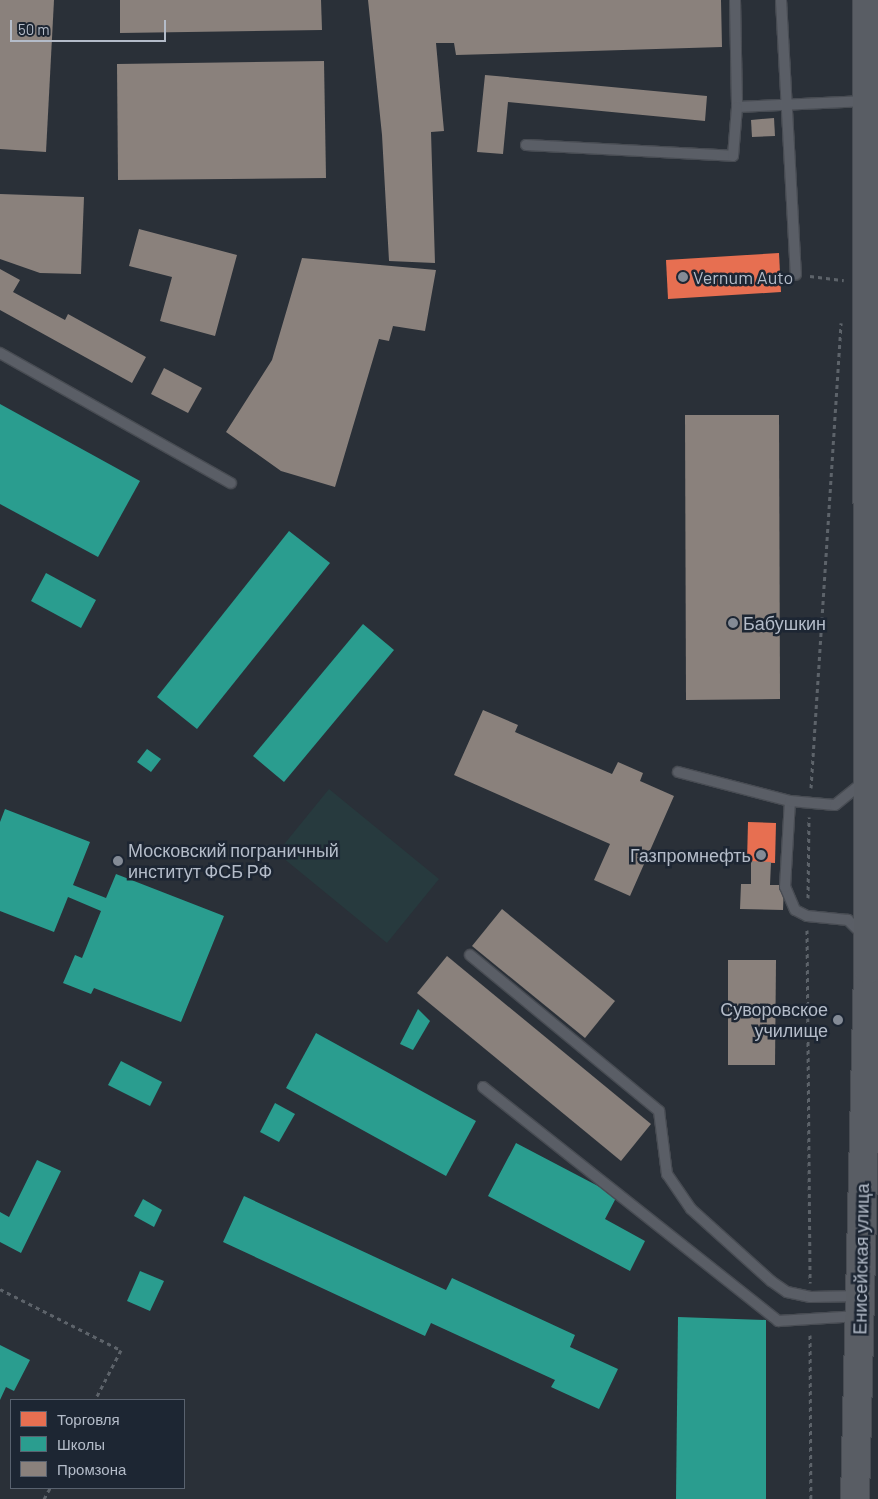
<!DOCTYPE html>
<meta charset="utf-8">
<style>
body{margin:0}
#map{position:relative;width:878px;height:1499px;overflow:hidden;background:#2a3038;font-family:Barlow,sans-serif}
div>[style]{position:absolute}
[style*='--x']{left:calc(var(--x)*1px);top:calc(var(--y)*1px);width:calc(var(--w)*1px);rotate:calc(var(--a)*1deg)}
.green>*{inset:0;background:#273a3e}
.shops>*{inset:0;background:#e76f51}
.schools>*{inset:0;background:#2a9d8f}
.industry>*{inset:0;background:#8a817c}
.path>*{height:3px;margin-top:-1.5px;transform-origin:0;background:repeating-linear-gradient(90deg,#5d636a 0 4px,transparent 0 8px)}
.roads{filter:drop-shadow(1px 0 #484c53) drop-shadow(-1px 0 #484c53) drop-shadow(0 1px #484c53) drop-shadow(0 -1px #484c53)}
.service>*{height:10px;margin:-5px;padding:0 5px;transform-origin:5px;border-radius:5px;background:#5a5e66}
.secondary>*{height:28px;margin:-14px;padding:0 14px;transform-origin:14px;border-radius:14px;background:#595d64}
.dots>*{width:14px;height:14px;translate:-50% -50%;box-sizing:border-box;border:2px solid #1d2633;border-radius:50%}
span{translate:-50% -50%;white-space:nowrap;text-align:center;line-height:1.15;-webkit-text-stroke:5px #1d2633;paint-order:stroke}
.poi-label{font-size:18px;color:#b4bcc9}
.left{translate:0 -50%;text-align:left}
.right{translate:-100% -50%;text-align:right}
.street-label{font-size:18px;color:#b4bcc9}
.legend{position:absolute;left:10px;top:1399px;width:175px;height:90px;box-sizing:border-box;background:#1d2633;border:1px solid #59626f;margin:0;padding:6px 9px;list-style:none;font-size:15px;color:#b4bcc9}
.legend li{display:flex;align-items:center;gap:10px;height:25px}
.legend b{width:25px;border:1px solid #59626f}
.scale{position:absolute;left:10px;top:20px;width:156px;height:22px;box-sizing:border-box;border:2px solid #b4bcc9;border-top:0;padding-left:6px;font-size:15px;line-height:18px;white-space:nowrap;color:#b4bcc9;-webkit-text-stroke:4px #1d2633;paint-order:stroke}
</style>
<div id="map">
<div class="green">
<div style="clip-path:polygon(329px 789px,439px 879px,387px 943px,277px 853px)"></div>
</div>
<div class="shops">
<div style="clip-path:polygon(779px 253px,781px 292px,668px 299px,666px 260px)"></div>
<div style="clip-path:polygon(748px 822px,776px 823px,775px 863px,747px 862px)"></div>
</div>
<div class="schools">
<div style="clip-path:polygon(0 404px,140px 481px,98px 557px,0 504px)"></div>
<div style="clip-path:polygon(289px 531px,330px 563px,197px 729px,157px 697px)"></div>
<div style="clip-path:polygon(46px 573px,96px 600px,81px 628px,31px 601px)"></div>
<div style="clip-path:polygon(363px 624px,394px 650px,284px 782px,253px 756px)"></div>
<div style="clip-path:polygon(147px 749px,161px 759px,151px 772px,137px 762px)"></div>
<div style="clip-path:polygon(5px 809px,90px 842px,73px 885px,106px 898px,116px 874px,224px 916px,181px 1022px,94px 988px,91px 994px,63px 983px,75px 955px,82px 958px,101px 911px,68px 897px,54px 932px,0 911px,0 822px)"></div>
<div style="clip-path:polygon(418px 1009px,430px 1021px,413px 1050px,400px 1044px)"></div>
<div style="clip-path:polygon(316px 1033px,476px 1121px,446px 1176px,286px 1088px)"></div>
<div style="clip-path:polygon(121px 1061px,162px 1082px,150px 1106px,108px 1085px)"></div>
<div style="clip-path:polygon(275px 1103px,295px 1114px,279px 1142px,260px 1132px)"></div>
<div style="clip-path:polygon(516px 1143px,617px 1196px,605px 1219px,645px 1241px,630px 1271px,488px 1196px)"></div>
<div style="clip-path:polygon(37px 1160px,61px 1171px,21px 1253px,0 1242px,0 1212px,9px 1217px)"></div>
<div style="clip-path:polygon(244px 1196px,446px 1290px,452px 1278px,575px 1335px,570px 1347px,618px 1369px,599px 1409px,551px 1387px,555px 1380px,431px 1323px,425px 1336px,223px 1242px)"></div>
<div style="clip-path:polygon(143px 1199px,162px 1210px,154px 1227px,134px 1216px)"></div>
<div style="clip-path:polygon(140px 1271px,164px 1281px,150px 1311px,127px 1301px)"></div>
<div style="clip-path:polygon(678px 1317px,766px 1320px,766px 1499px,676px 1499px)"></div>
<div style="clip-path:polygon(0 1345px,30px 1360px,14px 1391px,6px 1387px,0 1400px)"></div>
</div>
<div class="industry">
<div style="clip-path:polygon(0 0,54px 0,46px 152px,0 149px)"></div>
<div style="clip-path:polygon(120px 0,321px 0,322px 30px,120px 33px)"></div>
<div style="clip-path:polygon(368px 0,721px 0,722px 47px,456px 55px,454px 43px,436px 43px,444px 131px,431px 132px,435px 263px,389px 261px,382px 135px)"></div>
<div style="clip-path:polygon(324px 61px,326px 178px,118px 180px,117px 64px)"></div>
<div style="clip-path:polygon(485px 75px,707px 96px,705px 121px,508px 102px,503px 154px,477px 152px)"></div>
<div style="clip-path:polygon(774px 118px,775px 136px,752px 137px,751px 120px)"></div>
<div style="clip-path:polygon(0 194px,84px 197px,81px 274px,40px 273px,0 259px)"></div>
<div style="clip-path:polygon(139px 229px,237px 255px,215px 336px,160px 321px,172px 277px,129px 266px)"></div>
<div style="clip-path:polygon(302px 258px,436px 270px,425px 331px,393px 326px,389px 341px,379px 339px,335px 487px,281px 471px,226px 432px,272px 360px)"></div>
<div style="clip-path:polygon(0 269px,20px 280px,13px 292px,65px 320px,68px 314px,146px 357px,132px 383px,0 310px)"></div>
<div style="clip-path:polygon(164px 368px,202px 388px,188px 413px,151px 394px)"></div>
<div style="clip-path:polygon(685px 415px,779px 415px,780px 699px,686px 700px)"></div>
<div style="clip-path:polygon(483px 710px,518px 725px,515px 732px,612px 774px,618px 762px,643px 773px,640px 781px,674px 796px,630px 896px,594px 880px,610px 844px,454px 775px)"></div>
<div style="clip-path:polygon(751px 861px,771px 862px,770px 885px,784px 885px,783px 910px,740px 909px,741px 884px,751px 884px)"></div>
<div style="clip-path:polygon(502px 909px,615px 1001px,585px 1038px,472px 946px)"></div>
<div style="clip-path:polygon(447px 956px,651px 1124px,621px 1161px,417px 993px)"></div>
<div style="clip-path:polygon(728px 960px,776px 960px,775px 1065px,728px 1065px)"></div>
</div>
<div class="path">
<div style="--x:810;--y:276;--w:34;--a:7"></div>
<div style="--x:811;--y:788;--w:466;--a:-86.3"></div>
<div style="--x:808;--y:898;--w:81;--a:-89.3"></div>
<div style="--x:807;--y:930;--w:353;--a:89.5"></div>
<div style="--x:0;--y:1289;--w:136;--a:26.8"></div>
<div style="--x:121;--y:1350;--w:56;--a:117.5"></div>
<div style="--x:810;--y:1335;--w:164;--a:89.7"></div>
<div style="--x:44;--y:1499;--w:13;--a:-61"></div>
</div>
<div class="roads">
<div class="service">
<div style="--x:735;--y:0;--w:107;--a:88.9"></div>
<div style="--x:737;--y:107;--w:129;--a:-2.7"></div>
<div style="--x:781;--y:0;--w:275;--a:86.9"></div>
<div style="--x:526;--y:145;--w:207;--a:3"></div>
<div style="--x:733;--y:156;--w:49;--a:-85.3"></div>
<div style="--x:0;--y:353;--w:265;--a:29.4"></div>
<div style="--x:678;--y:772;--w:116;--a:14.5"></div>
<div style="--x:864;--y:936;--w:23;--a:-135"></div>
<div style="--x:848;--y:920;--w:41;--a:-174.4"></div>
<div style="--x:807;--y:916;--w:13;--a:-153"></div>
<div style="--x:795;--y:910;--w:25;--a:-113"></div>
<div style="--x:785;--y:887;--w:86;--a:-86.7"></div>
<div style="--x:790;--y:801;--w:45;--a:5.1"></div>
<div style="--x:835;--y:805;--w:38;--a:-39"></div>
<div style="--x:470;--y:955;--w:245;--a:39.5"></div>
<div style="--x:659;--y:1111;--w:64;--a:82.8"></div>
<div style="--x:667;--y:1174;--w:42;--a:55.6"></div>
<div style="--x:691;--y:1209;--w:108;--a:42"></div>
<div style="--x:771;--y:1281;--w:19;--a:35"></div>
<div style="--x:787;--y:1292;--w:24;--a:12"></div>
<div style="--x:810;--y:1297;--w:49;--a:-1.2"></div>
<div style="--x:483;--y:1087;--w:377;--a:38.4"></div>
<div style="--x:778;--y:1321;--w:81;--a:-3.5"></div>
</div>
<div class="secondary">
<div style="--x:855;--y:1499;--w:530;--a:-88.59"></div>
<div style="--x:868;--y:969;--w:969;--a:-90.06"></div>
</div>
</div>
<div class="dots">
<div style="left:683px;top:277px;background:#848b96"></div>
<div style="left:733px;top:623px;background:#848b96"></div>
<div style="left:761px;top:855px;background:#848b96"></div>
<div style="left:118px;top:861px;background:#848b96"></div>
<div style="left:838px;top:1020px;background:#848b96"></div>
</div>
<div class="poi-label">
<span class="left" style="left:693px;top:277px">Vernum Auto</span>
<span class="left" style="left:743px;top:623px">Бабушкин</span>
<span class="left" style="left:128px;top:861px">Московский пограничный<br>институт ФСБ РФ</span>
<span class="right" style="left:751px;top:855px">Газпромнефть</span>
<span class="right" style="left:828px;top:1020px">Суворовское<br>училище</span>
</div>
<div class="street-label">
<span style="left:861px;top:1259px;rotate:-89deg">Енисейская улица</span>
</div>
<ul class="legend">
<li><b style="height:14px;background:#e76f51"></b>Торговля</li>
<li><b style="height:14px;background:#2a9d8f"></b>Школы</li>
<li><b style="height:14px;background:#8a817c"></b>Промзона</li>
</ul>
<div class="scale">50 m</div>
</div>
